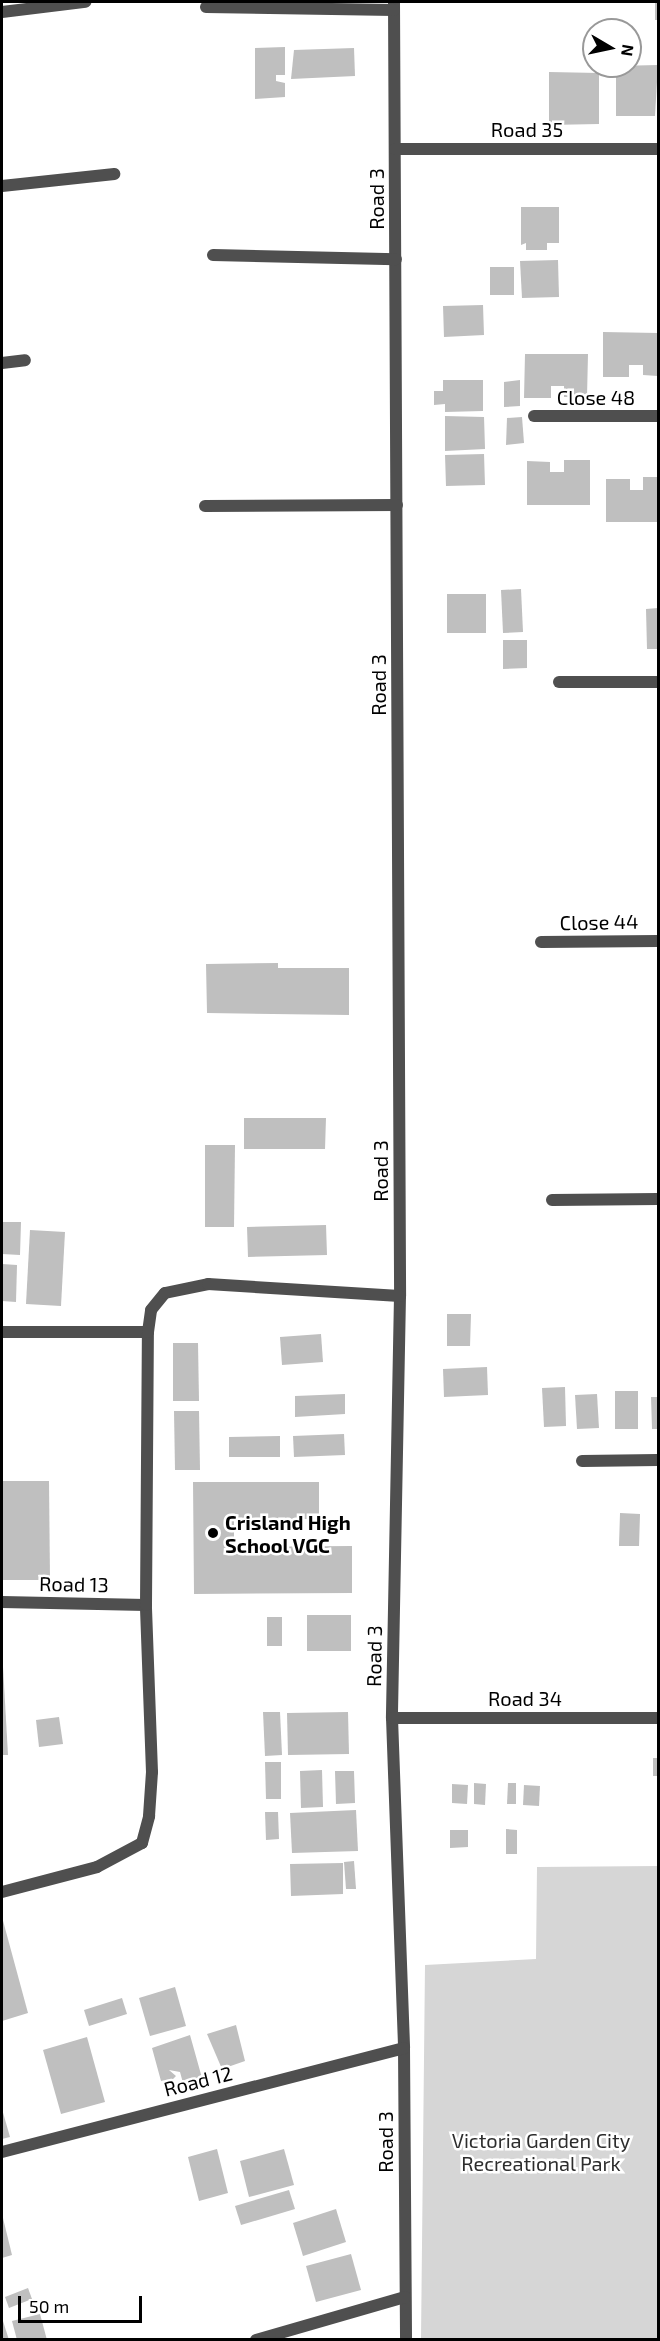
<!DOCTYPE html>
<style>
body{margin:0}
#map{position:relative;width:660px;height:2341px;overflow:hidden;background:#fff;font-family:"Exo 2",sans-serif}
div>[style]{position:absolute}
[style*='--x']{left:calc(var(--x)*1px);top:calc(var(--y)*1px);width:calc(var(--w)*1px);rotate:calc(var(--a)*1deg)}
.green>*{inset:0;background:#d6d6d6}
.building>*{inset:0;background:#bfbfbf}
.street>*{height:12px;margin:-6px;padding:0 6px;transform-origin:6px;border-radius:6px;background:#4f4f4f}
.dots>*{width:16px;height:16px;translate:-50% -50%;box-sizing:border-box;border:3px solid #fff;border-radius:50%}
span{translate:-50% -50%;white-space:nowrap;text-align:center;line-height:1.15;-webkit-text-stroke:5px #fff;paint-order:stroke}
.street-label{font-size:20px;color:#000}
.poi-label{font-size:20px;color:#000;font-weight:700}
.left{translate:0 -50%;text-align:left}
.park-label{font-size:20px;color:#2d2d2d}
.frame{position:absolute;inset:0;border:3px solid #000;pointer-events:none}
.north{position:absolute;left:582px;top:18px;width:60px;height:60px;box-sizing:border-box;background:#fff;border:2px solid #999;border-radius:50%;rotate:99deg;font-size:16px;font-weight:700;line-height:24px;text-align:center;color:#000}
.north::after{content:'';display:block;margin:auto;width:21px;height:27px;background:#000;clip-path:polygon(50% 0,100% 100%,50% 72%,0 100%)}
.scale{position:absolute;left:18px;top:2296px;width:124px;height:27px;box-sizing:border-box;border:3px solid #000;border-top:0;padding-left:8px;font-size:18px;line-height:21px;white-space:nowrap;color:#000;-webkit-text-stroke:4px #fff;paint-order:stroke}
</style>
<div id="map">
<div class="green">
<div style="clip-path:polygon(658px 1866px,658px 2339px,421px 2339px,425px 1965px,536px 1959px,537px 1867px)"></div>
</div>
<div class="building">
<div style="clip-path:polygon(655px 2px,658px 2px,658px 20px,655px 20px)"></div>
<div style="clip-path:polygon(285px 47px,285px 75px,276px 75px,276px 81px,285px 83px,285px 97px,255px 99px,255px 48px)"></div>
<div style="clip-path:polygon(354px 48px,355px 76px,291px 79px,294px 50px)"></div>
<div style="clip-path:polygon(658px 65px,655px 116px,616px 116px,616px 66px)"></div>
<div style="clip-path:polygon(549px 72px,599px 73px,599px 124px,549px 125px)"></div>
<div style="clip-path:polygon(521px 207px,559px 207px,559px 243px,547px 243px,547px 250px,526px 250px,526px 243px,521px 245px)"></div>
<div style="clip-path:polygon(558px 260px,559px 297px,522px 298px,520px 261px)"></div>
<div style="clip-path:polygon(490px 267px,514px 267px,514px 295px,490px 295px)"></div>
<div style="clip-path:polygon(483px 305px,484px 335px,444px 337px,443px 306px)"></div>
<div style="clip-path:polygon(603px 332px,658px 333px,658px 376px,643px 375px,643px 365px,629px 365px,629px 377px,603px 377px)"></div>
<div style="clip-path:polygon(525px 354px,588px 354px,587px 397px,564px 397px,564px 386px,551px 386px,551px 398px,524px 398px)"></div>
<div style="clip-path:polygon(443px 380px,483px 380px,483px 411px,445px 412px,445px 404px,434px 405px,434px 391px,443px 391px)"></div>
<div style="clip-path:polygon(520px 380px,520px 406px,504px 407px,504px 382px)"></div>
<div style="clip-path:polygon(445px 416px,484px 417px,485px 449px,445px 451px)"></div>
<div style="clip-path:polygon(522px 417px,524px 443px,506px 445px,507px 418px)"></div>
<div style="clip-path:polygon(484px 454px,485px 485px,446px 486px,445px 455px)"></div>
<div style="clip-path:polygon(564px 460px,590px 460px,590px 505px,527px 505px,527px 461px,550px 462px,550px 472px,564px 472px)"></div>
<div style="clip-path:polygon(643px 477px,658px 477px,658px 522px,606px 522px,606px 479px,630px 479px,630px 490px,643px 490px)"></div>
<div style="clip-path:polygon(521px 589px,523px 632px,503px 633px,501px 590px)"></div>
<div style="clip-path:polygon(447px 594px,486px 594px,486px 633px,447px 633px)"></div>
<div style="clip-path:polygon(658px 608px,658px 649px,647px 649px,646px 609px)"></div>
<div style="clip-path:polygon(503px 640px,527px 640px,527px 668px,503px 669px)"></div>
<div style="clip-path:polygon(278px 963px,278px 968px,349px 968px,349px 1015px,207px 1013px,206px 964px)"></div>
<div style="clip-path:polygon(244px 1118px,326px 1118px,325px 1149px,244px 1149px)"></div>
<div style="clip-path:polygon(205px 1145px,235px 1145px,234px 1227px,205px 1227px)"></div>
<div style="clip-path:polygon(2px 1222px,21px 1222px,20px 1255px,2px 1254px)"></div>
<div style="clip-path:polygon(326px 1225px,327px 1255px,248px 1257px,247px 1227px)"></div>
<div style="clip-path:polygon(30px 1230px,65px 1232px,61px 1306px,26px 1304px)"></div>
<div style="clip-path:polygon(2px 1264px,17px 1265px,16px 1302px,2px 1301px)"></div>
<div style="clip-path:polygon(447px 1314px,471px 1314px,470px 1346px,447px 1346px)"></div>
<div style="clip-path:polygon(321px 1334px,323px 1362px,282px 1365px,280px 1337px)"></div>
<div style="clip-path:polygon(173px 1343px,198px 1343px,199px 1401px,173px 1401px)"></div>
<div style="clip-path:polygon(487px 1367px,488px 1395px,444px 1397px,443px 1369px)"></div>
<div style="clip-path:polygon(565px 1387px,566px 1426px,544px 1427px,542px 1388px)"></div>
<div style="clip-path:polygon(615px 1391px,638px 1391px,638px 1429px,615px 1429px)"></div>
<div style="clip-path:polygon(345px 1394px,345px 1414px,295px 1417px,295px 1396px)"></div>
<div style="clip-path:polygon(597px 1394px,599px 1428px,577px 1429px,575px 1395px)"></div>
<div style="clip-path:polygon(651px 1397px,658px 1397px,658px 1429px,652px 1429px)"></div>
<div style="clip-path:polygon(174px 1411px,199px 1411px,200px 1470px,175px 1470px)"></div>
<div style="clip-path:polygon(344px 1434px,345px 1455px,294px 1457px,293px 1436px)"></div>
<div style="clip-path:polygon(280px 1436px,280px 1457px,229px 1457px,229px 1437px)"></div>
<div style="clip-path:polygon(2px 1481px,49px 1481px,50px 1580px,2px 1580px)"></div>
<div style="clip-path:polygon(193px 1482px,319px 1482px,319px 1519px,234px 1519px,234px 1547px,352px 1546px,352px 1593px,194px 1594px)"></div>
<div style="clip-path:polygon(620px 1513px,640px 1514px,639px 1546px,619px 1546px)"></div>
<div style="clip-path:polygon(307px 1615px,351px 1615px,351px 1651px,307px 1651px)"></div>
<div style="clip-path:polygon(267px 1617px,282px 1617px,282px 1646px,267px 1646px)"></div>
<div style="clip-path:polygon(2px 1649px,8px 1755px,2px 1755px)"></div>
<div style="clip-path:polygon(263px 1712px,280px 1712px,282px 1755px,265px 1756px)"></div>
<div style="clip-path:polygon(348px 1712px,349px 1754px,288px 1755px,287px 1713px)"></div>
<div style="clip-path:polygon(59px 1717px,63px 1744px,39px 1747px,36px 1720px)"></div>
<div style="clip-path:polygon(653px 1758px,658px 1758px,658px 1776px,653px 1776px)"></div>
<div style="clip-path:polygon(265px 1762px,281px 1762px,281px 1799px,266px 1799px)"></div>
<div style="clip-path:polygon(322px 1770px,323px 1807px,301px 1808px,300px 1771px)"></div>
<div style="clip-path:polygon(335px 1771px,354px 1771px,355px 1803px,336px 1804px)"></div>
<div style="clip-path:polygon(474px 1783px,486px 1784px,485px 1805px,474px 1804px)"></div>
<div style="clip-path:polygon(508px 1783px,516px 1783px,516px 1804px,507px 1804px)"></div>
<div style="clip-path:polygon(452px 1784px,468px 1785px,467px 1804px,452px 1803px)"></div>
<div style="clip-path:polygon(524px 1785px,540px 1786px,539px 1806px,523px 1805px)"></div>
<div style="clip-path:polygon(356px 1810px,358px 1851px,292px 1853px,290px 1813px)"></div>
<div style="clip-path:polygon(265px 1812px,278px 1812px,279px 1839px,266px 1840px)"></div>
<div style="clip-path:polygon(506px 1829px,517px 1830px,517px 1854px,506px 1854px)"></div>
<div style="clip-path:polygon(450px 1830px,468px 1830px,468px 1847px,450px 1848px)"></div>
<div style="clip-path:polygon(354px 1861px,356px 1889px,346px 1889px,344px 1862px)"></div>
<div style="clip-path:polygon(343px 1863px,343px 1894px,291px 1896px,290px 1864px)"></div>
<div style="clip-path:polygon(2px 1917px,28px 2013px,2px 2021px)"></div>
<div style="clip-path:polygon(175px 1987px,186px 2026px,150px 2036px,139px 1998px)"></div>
<div style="clip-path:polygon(122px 1998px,127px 2014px,89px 2026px,84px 2010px)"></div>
<div style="clip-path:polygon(236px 2025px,245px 2061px,222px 2069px,207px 2034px)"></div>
<div style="clip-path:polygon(190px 2035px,202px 2078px,183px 2083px,180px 2072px,169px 2070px,176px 2076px,167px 2085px,161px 2081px,152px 2048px)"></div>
<div style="clip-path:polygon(87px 2037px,105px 2102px,61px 2114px,43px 2050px)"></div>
<div style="clip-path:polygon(2px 2109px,10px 2137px,2px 2139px)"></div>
<div style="clip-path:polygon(217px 2149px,228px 2193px,199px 2201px,188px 2157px)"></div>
<div style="clip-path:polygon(284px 2149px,294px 2185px,249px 2197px,240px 2161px)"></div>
<div style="clip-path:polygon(289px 2190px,295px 2209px,241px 2225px,235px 2206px)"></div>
<div style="clip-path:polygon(336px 2209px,346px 2242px,303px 2256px,293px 2223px)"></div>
<div style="clip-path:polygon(2px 2214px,12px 2255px,2px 2258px)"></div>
<div style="clip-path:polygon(351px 2254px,361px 2290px,316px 2302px,306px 2266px)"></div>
<div style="clip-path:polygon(28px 2288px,32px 2299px,9px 2308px,5px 2297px)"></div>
<div style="clip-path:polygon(40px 2314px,47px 2340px,17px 2340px,12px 2321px)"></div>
<div style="clip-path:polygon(3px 2321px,9px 2340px,2px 2340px)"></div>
</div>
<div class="street">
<div style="--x:394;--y:2;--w:1294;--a:89.73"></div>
<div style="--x:400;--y:1296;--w:422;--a:91.1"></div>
<div style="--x:392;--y:1718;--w:330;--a:87.9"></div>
<div style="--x:404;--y:2048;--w:292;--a:89.6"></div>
<div style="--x:206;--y:7;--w:188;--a:0.9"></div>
<div style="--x:2;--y:12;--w:84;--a:-6.9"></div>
<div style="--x:395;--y:149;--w:263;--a:0"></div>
<div style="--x:2;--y:186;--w:113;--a:-6.1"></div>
<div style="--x:213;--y:255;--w:183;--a:1.3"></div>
<div style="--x:2;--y:363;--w:23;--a:-7"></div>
<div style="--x:534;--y:416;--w:124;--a:0"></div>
<div style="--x:205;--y:506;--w:192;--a:-0.3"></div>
<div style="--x:559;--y:682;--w:99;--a:0"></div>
<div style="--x:541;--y:942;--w:117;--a:-0.5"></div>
<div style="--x:552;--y:1200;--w:106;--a:-0.5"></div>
<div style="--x:2;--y:1332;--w:146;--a:0"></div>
<div style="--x:582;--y:1461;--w:76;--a:-0.8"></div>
<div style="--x:2;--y:1602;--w:144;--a:1.2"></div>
<div style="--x:392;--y:1718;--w:266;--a:0"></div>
<div style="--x:2;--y:1892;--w:98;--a:-14.7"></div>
<div style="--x:97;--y:1867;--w:51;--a:-28.1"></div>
<div style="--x:142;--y:1843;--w:28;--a:-75"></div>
<div style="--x:149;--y:1816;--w:44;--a:-86.1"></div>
<div style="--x:152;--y:1772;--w:167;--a:-92.1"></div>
<div style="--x:146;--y:1605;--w:273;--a:-89.6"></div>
<div style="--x:148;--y:1332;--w:22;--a:-82"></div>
<div style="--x:151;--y:1310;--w:22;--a:-51"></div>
<div style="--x:165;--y:1293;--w:44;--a:-11.8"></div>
<div style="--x:208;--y:1284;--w:192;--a:3.6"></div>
<div style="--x:2;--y:2152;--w:415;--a:-14.5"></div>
<div style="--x:256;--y:2340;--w:155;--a:-16.1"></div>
</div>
<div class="dots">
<div style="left:213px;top:1533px;background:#000"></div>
</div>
<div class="street-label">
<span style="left:527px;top:129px">Road 35</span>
<span style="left:376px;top:199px;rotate:-90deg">Road 3</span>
<span style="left:596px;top:397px">Close 48</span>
<span style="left:378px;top:685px;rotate:-90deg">Road 3</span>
<span style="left:599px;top:922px;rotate:-1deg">Close 44</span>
<span style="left:380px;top:1171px;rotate:-90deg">Road 3</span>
<span style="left:74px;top:1584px;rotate:1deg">Road 13</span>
<span style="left:374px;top:1656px;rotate:-89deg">Road 3</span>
<span style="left:525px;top:1698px">Road 34</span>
<span style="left:198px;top:2081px;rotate:-14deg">Road 12</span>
<span style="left:385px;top:2142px;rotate:-90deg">Road 3</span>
</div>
<div class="poi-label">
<span class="left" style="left:225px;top:1534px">Crisland High<br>School VGC</span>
</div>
<div class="park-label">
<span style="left:541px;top:2152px">Victoria Garden City<br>Recreational Park</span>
</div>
<div class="frame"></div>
<div class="north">N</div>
<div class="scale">50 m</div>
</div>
